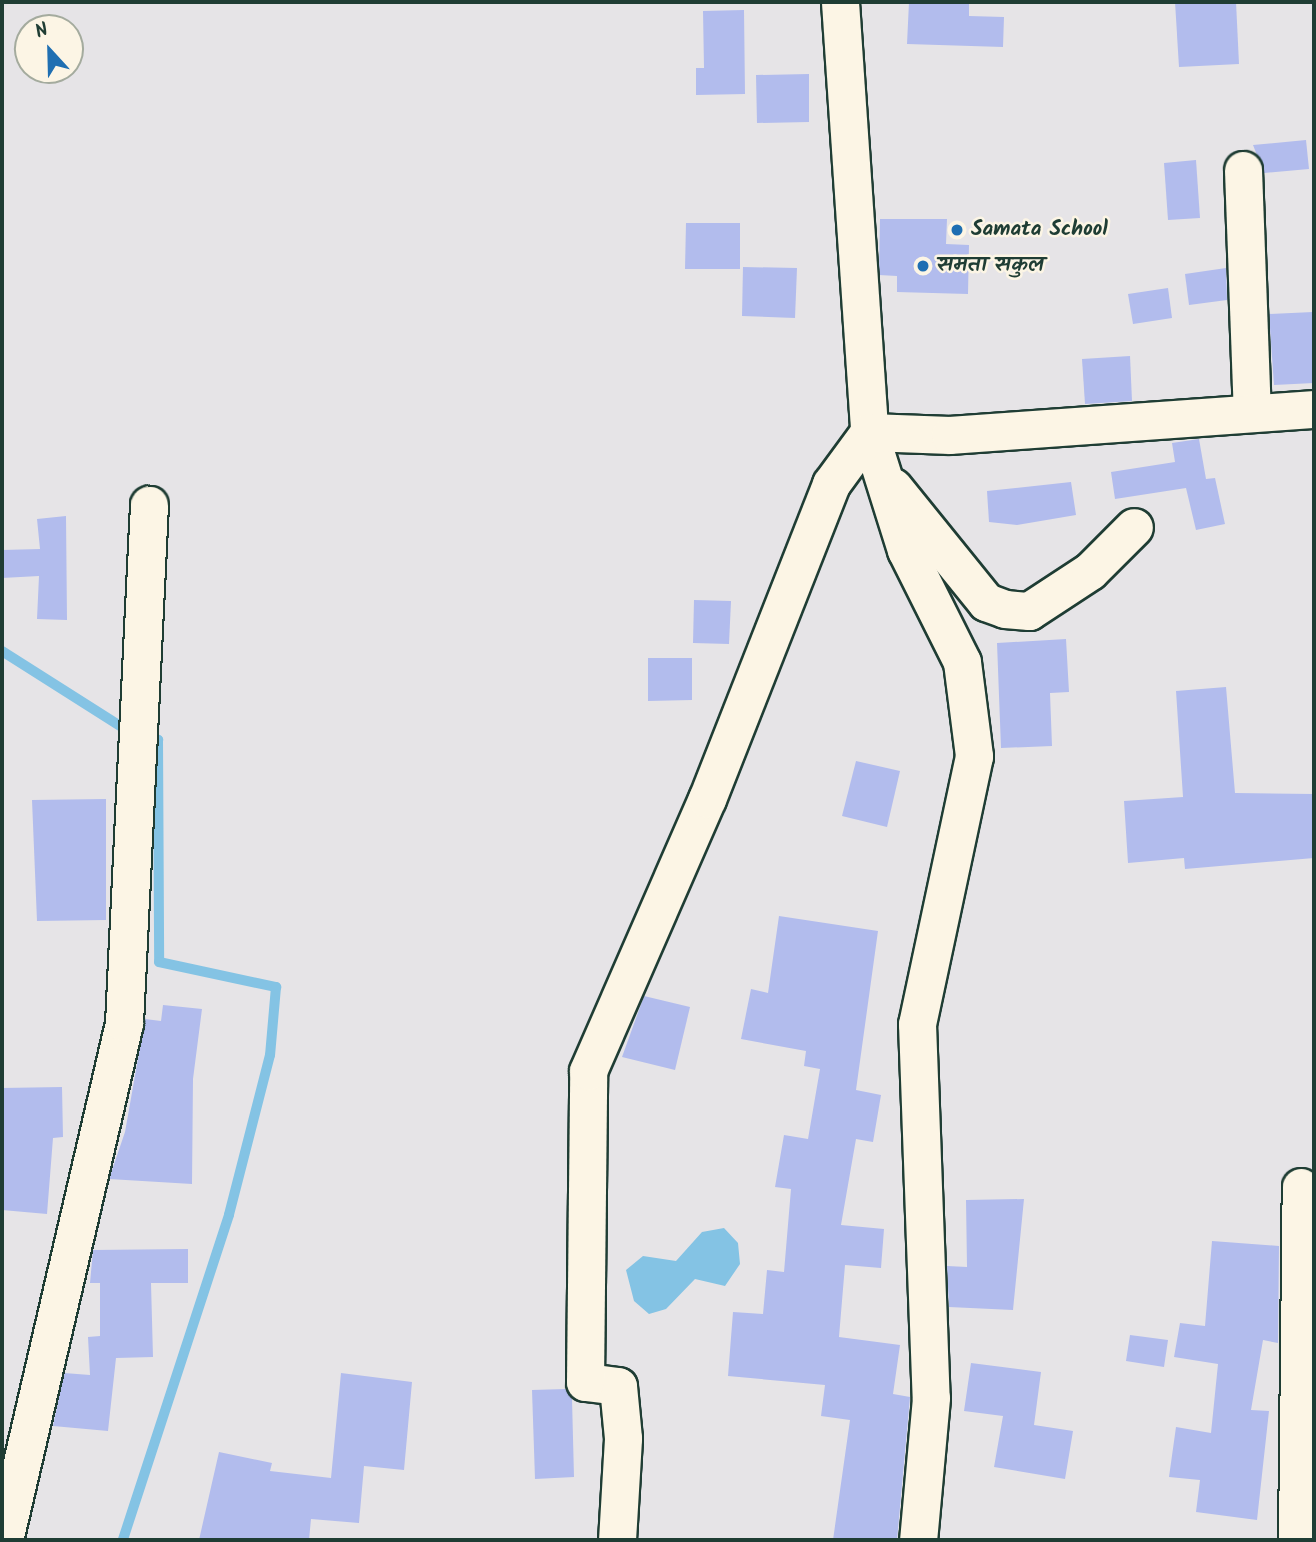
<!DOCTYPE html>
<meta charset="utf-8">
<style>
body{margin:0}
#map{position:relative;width:1316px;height:1542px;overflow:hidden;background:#e6e4e7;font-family:Kalam,"Playpen Sans Deva",sans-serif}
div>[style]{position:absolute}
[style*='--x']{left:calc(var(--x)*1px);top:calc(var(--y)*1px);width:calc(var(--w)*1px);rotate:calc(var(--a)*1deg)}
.water>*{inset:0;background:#84c3e4}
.stream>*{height:10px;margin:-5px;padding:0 5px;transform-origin:5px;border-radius:5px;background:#84c3e4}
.building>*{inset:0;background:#b2bced}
.roads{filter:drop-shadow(2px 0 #1f3d34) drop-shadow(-2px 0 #1f3d34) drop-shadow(0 2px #1f3d34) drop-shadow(0 -2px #1f3d34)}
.minor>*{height:37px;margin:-18.5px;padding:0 18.5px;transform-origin:18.5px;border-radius:18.5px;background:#fcf5e5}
.dots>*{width:19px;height:19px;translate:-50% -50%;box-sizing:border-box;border:4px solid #fcf5e5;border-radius:50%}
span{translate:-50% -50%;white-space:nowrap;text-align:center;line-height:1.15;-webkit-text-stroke:5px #fcf5e5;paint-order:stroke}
.poi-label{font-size:21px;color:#1f3d34;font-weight:700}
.left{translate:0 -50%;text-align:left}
.frame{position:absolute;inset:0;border:4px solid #1f3d34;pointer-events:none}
.north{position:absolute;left:14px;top:14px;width:70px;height:70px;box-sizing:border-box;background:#fcf5e5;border:2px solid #a4ab9e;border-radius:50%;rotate:338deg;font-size:19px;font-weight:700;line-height:28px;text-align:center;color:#1f3d34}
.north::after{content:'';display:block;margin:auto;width:24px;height:32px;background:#1f6fb2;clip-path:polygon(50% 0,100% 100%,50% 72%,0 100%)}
</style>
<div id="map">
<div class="water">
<div style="clip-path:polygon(724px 1228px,738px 1243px,740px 1264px,725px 1286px,695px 1279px,666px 1309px,649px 1314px,634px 1301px,626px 1270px,643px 1256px,676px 1261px,702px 1232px)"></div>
</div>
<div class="stream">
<div style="--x:2;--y:651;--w:146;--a:32.4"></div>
<div style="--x:125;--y:729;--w:35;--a:18"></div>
<div style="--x:158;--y:740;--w:222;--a:89.7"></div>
<div style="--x:159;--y:962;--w:120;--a:12.1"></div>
<div style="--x:276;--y:987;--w:68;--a:95"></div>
<div style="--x:270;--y:1055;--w:165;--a:104.4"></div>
<div style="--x:229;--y:1215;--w:342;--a:108.1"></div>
</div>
<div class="building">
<div style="clip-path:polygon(909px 2px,969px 2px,969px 16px,1004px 17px,1003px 47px,907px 44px)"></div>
<div style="clip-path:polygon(1175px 2px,1236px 2px,1239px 64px,1179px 67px)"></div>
<div style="clip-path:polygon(744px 10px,745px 94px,696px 95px,696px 68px,704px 68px,703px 11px)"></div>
<div style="clip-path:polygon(809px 74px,809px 122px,757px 123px,756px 75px)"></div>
<div style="clip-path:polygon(1306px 140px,1309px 169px,1264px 173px,1253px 145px)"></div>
<div style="clip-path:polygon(1196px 160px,1200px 218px,1168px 220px,1164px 163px)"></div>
<div style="clip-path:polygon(880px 219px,947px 219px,946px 244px,969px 245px,968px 294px,897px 292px,897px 276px,879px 275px)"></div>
<div style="clip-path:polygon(686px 223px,740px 223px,740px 269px,685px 269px)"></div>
<div style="clip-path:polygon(743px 267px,797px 268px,795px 318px,742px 316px)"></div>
<div style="clip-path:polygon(1226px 268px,1227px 300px,1189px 305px,1185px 274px)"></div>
<div style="clip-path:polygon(1168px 288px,1172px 318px,1133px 324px,1128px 294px)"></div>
<div style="clip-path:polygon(1313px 312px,1314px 383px,1274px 385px,1269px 314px)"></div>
<div style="clip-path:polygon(1130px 356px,1132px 401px,1085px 404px,1082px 359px)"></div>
<div style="clip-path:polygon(1199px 439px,1206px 479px,1215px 478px,1225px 524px,1196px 530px,1186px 488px,1115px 499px,1111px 472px,1175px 462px,1172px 443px)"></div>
<div style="clip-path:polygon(1071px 482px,1076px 515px,1017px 525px,989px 522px,987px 491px)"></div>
<div style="clip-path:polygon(66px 516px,67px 620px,37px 619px,39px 576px,2px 578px,2px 550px,40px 549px,37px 519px)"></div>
<div style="clip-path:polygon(694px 600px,731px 601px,729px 644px,693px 643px)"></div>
<div style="clip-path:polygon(1066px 639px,1069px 692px,1050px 693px,1052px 746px,1001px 748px,997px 643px)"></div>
<div style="clip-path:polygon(648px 658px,692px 658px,692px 700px,648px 701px)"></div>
<div style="clip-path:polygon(1226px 687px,1235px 793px,1314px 794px,1314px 858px,1185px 869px,1184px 858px,1128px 863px,1124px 801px,1183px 797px,1176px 691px)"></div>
<div style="clip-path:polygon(856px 761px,900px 771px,887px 827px,842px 816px)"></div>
<div style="clip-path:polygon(106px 799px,106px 920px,37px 921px,32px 800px)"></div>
<div style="clip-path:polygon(779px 916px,878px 931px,856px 1090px,881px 1095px,873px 1142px,856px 1139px,841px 1225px,884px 1229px,881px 1268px,845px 1265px,839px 1337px,900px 1345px,893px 1394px,910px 1397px,897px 1540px,833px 1540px,850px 1420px,821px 1416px,825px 1385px,728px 1376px,733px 1312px,763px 1314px,767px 1270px,784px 1272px,791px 1189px,775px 1187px,784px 1135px,808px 1139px,820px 1069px,804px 1066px,806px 1051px,741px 1039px,751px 989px,768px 993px)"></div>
<div style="clip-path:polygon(644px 996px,690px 1007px,675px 1070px,622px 1057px)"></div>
<div style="clip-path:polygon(163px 1005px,202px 1009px,193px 1079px,192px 1184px,109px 1179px,125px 1132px,145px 1019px,161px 1021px)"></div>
<div style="clip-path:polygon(62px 1087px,63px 1137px,53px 1138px,47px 1214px,2px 1210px,2px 1088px)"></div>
<div style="clip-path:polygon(1024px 1199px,1013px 1310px,949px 1307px,947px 1266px,967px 1267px,966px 1200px)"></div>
<div style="clip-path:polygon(1212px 1241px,1279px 1246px,1278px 1343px,1263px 1340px,1251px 1410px,1269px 1411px,1257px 1520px,1196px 1512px,1200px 1480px,1169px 1477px,1176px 1427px,1211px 1433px,1218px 1364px,1174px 1357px,1180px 1323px,1205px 1326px)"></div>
<div style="clip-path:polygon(188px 1249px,188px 1283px,151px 1283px,153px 1357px,116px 1358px,108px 1431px,53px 1426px,64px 1373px,90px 1375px,88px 1337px,100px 1336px,100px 1283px,90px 1283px,93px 1250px)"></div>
<div style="clip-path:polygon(1130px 1335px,1168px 1340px,1164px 1367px,1126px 1361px)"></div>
<div style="clip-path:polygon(971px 1363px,1041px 1372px,1034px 1425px,1073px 1431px,1065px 1479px,994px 1467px,1003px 1416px,964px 1411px)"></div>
<div style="clip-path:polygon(341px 1373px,412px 1382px,404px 1470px,364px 1466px,359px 1523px,311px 1519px,309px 1540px,199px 1540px,219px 1452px,272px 1463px,270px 1471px,331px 1478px)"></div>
<div style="clip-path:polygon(566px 1389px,572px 1399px,574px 1477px,535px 1479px,532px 1390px)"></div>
</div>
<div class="roads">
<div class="minor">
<div style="--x:840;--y:2;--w:431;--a:86.1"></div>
<div style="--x:869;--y:432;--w:124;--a:72.6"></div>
<div style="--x:906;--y:550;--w:125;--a:63.4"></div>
<div style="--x:962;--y:662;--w:95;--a:82.7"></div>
<div style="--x:974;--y:756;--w:274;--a:102"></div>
<div style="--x:917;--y:1024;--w:374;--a:87.9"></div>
<div style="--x:931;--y:1398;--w:143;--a:95.2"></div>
<div style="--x:1243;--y:170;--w:243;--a:87.9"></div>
<div style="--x:893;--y:487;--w:148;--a:51"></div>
<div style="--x:986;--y:602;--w:20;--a:20"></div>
<div style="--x:1005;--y:609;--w:24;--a:5"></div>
<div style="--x:1029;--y:611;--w:73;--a:-33.3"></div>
<div style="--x:1090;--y:571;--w:62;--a:-45"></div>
<div style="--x:4;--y:1540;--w:531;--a:-76.93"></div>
<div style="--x:124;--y:1023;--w:519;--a:-87.24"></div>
<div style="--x:617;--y:1540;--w:102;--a:-86.6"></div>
<div style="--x:623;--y:1438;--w:52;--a:-95.5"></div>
<div style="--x:618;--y:1386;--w:33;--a:-173"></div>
<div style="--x:585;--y:1382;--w:311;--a:-89.4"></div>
<div style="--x:588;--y:1071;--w:297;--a:-66.4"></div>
<div style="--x:707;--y:799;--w:339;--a:-68.5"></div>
<div style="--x:831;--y:484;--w:64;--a:-53.8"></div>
<div style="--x:869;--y:432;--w:81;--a:2.1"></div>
<div style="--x:950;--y:435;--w:365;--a:-4.1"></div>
<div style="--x:1297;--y:1540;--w:353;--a:-89.4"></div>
</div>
</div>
<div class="dots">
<div style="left:957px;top:230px;background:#1f6fb2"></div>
<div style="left:923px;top:266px;background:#1f6fb2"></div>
</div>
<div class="poi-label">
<span class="left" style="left:971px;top:230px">Samata School</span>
<span class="left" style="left:937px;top:266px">समता सकुल</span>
</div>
<div class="frame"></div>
<div class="north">N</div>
</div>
